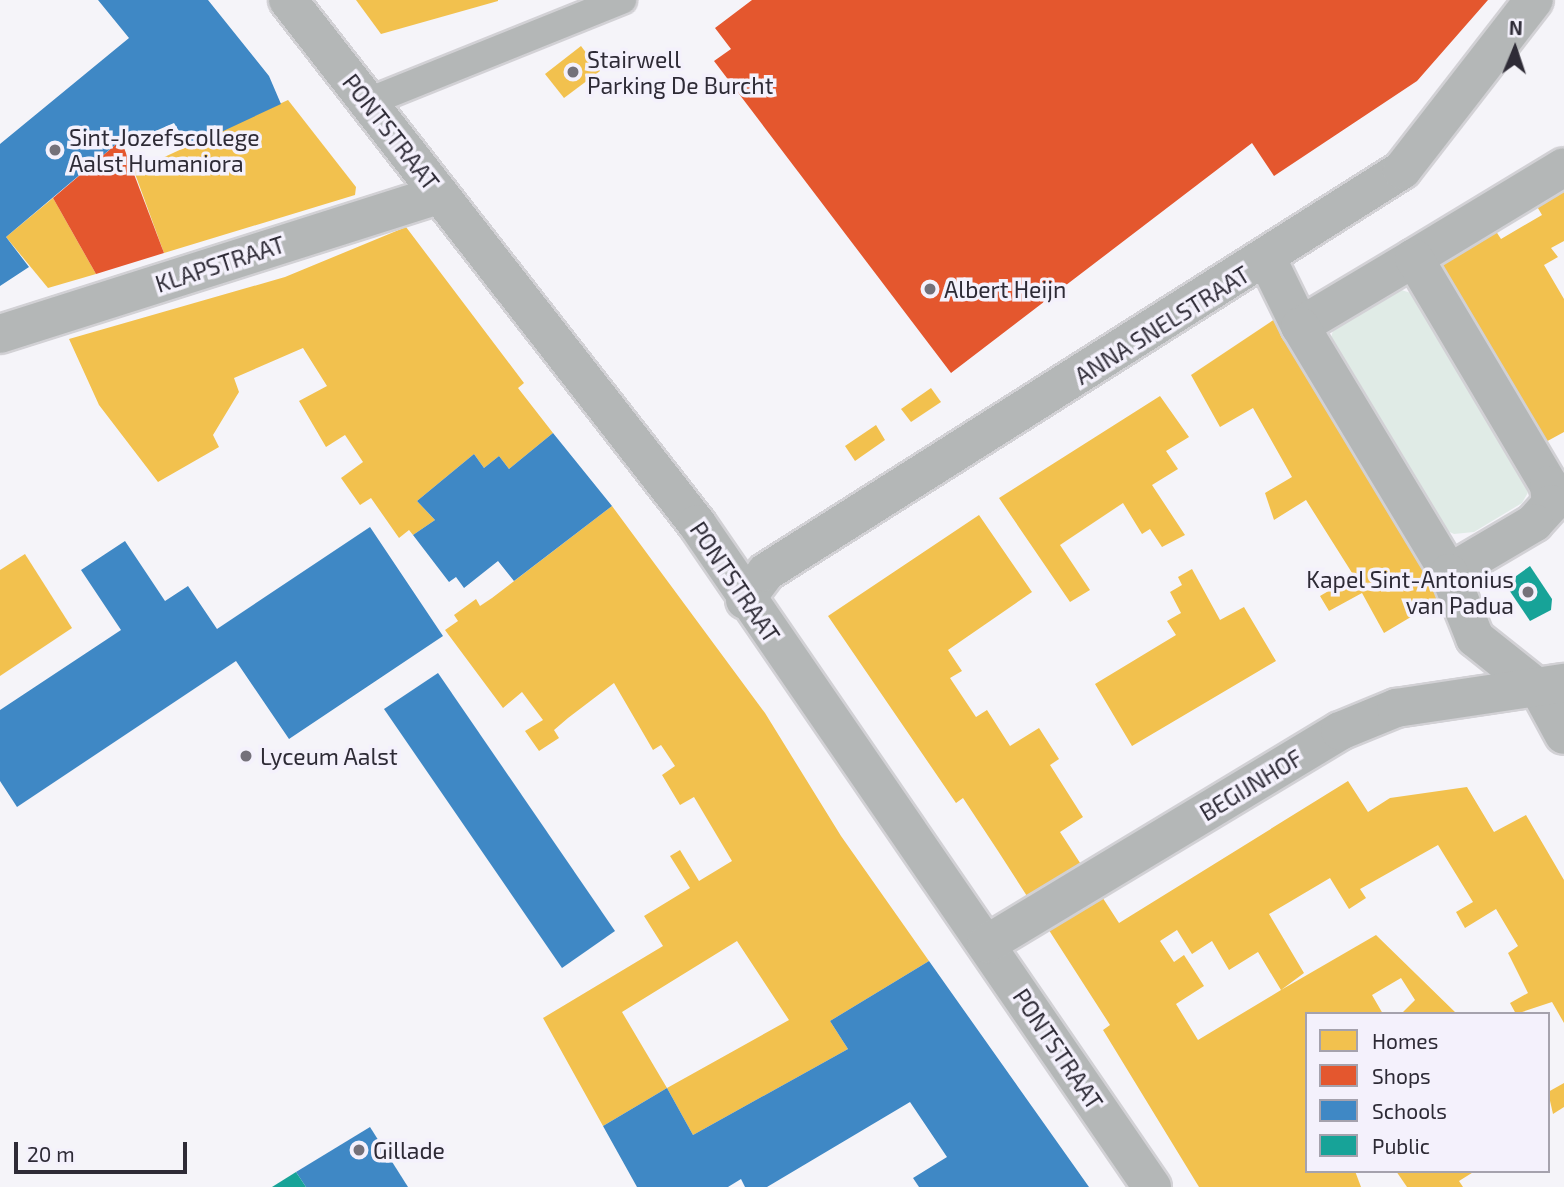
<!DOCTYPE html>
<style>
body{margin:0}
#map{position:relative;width:1564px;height:1187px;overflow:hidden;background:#f5f4f9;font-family:"Exo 2",sans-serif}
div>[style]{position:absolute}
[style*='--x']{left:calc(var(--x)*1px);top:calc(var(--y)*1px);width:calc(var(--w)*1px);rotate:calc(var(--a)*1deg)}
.green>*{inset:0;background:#e0ebe6}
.homes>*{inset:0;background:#f2c14e}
.shops>*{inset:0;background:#e4572e}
.schools>*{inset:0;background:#3f88c5}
.public>*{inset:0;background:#17a398}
.roads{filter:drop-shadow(2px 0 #d2d1d5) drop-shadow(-2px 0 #d2d1d5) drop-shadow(0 2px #d2d1d5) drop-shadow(0 -2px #d2d1d5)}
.service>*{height:28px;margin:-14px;padding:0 14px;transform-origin:14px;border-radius:14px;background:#b4b7b7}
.pedestrian>*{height:38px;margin:-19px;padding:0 19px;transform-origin:19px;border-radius:19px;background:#b4b7b7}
.minor>*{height:38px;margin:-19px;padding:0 19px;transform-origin:19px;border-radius:19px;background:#b4b7b7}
.dots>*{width:19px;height:19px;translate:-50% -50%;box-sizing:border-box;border:4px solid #f4f1fc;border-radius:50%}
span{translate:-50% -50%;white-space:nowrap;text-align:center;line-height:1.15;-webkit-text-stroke:7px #f4f1fc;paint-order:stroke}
.poi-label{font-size:23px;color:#2e2b36}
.left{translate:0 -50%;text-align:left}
.right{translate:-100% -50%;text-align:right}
.street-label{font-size:23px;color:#2e2b36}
.legend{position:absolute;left:1305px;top:1012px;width:245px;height:161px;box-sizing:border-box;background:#f4f1fc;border:2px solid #a5a2ad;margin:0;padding:9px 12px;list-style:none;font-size:21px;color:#2e2b36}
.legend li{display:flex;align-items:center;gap:14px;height:35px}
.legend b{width:35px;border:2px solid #a5a2ad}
.north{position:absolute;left:1480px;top:14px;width:70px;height:70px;-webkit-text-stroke:5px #f4f1fc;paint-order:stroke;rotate:2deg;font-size:19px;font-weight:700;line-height:28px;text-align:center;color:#2e2b36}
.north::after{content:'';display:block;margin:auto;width:24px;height:32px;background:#2e2b36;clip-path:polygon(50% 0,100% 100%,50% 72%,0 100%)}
.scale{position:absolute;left:14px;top:1142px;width:173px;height:32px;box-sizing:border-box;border:4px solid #2e2b36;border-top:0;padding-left:9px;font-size:21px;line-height:24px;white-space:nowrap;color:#2e2b36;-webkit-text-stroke:5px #f4f1fc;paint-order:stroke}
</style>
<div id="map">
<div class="green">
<div style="clip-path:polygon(1392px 287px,1417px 295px,1530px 489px,1522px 503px,1474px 532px,1454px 534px,1439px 527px,1331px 338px,1335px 323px)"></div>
</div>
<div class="homes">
<div style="clip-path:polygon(356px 0,498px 0,498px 1px,381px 34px)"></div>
<div style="clip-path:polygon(581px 46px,600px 71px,564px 98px,545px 74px)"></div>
<div style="clip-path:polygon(288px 100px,356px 187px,355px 195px,164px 253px,134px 171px)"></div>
<div style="clip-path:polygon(1564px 179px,1564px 241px,1551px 248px,1558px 257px,1544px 265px,1564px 299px,1564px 432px,1542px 444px,1431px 257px,1490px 222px,1501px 239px,1542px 215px,1532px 198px)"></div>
<div style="clip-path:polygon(53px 198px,96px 274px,48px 288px,6px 237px)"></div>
<div style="clip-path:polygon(406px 227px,524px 383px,518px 388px,553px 433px,509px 469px,499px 456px,484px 468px,474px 454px,417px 501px,435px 520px,413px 535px,409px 530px,399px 538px,371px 498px,360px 505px,341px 478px,363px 462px,345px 435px,326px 447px,299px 401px,327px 386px,303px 348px,234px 378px,239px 392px,213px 435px,219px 447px,158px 482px,99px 405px,69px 339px,285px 277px)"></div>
<div style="clip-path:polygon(1281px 315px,1446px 596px,1384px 633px,1362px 593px,1329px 611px,1320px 596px,1354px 576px,1306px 500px,1274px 520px,1265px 493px,1292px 477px,1253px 408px,1220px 427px,1191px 375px)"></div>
<div style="clip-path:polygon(931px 388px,941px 402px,911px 422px,901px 409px)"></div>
<div style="clip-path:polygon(1160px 396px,1189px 437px,1166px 451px,1178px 469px,1152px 485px,1185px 535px,1162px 547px,1150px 529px,1142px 534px,1123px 503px,1060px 545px,1090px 590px,1070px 602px,999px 498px)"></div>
<div style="clip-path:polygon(876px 425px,885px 440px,855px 461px,845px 446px)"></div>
<div style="clip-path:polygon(612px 506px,765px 713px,841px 836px,929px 961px,830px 1021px,848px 1049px,693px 1135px,667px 1088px,789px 1020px,737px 941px,622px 1012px,667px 1088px,603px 1126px,543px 1018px,663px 946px,644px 916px,690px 888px,670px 856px,680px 850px,699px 881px,732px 861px,694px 797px,680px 805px,662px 775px,675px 766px,661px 745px,653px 750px,614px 683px,568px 718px,554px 730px,559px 738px,539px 751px,525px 731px,543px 720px,522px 692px,503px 708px,445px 630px,458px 621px,454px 615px,476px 599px,480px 606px,492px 598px)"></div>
<div style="clip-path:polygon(evenodd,979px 515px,1032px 592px,948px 650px,962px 671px,950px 678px,976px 717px,987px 710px,1010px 746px,1039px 728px,1059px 759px,1050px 765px,1083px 817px,1060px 832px,1119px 923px,1348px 781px,1368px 812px,1390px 798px,1467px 787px,1494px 832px,1526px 815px,1564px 880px,1564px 1023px,1552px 1002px,1516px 1014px,1510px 1003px,1528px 993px,1508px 953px,1518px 946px,1496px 909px,1465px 928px,1456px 912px,1473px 902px,1438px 845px,1360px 889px,1366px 898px,1349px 909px,1330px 878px,1269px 914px,1304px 973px,1281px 990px,1376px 935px,1457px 1014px,1401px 1014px,1415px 1000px,1401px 978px,1372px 995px,1383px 1014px,1307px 1014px,1307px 1171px,1355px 1171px,1361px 1187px,1199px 1187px,1103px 1030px,1110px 1025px,998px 851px,963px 798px,956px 803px,828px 616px,979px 515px,1177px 930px,1192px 954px,1212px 941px,1229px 970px,1258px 952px,1281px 990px,1198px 1040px,1176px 1004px,1204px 986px,1184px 955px,1174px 962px,1160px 941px,1177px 930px)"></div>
<div style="clip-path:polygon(25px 554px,72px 628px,0 676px,0 570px)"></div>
<div style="clip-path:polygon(1192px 569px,1220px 620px,1244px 607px,1276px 661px,1132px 746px,1095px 684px,1176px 635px,1167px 621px,1181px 613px,1170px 592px,1182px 585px,1178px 577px)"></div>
<div style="clip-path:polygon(1564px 1083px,1564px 1107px,1553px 1114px,1548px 1092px)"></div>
<div style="clip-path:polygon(1396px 1171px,1475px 1171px,1459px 1181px,1463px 1187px,1407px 1187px)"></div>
</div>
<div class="shops">
<div style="clip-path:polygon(752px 0,1488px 0,1417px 81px,1274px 176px,1252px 143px,951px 373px,714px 61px,731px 49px,715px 28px)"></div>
<div style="clip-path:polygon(121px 140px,164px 253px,96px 274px,53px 198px)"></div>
</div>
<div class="schools">
<div style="clip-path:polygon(98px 0,208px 0,269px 76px,281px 104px,189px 147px,174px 123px,123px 145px,121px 140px,6px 237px,29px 267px,0 286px,0 144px,129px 38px)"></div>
<div style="clip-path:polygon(553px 433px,612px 506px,514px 581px,498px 561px,464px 588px,456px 577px,449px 582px,413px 535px,435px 520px,417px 501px,474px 454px,484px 468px,499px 456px,509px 469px)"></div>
<div style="clip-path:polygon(370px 527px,443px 636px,289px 739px,236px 661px,17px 807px,0 781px,0 710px,121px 630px,81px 570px,125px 541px,165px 601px,188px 586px,217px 629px)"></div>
<div style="clip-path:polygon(438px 673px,615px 931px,562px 968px,384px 709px)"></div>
<div style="clip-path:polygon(929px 961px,1089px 1187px,919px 1187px,913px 1178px,947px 1157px,910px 1102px,767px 1187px,745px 1187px,741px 1179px,728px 1187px,637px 1187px,603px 1126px,667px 1088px,693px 1135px,848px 1049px,830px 1021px)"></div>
<div style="clip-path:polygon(370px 1127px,408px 1187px,306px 1187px,296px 1172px)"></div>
</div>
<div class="public">
<div style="clip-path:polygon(1530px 566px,1552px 599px,1551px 610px,1530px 621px,1505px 584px)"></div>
<div style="clip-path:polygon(296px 1172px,306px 1187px,272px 1187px)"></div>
</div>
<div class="roads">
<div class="service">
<div style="--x:368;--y:102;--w:274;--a:-21.9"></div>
</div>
<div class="pedestrian">
<div style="--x:1414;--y:258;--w:175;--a:-31.2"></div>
<div style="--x:1267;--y:259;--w:75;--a:63.8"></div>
<div style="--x:1300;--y:326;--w:133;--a:-30.8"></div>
<div style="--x:1414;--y:258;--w:264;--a:59.3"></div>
<div style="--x:1549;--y:485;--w:19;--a:84"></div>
<div style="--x:1551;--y:504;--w:25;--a:132"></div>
<div style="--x:1534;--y:523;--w:99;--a:149.5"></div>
<div style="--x:1449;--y:573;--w:288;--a:-121.1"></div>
<div style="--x:0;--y:334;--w:460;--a:-17.6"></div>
<div style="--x:1449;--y:573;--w:70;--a:68.2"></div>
<div style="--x:1475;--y:638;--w:82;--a:38.6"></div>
</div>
<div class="minor">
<div style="--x:288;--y:0;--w:665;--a:52.03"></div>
<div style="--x:697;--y:524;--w:804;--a:55.54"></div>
<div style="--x:745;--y:600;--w:35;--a:-53"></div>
<div style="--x:766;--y:572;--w:752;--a:-32.3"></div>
<div style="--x:1402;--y:170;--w:215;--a:-52.2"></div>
<div style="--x:1539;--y:689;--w:52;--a:61.5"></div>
<div style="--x:987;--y:944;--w:412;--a:-31.1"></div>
<div style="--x:1340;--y:731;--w:61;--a:-22.3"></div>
<div style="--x:1396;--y:708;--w:170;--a:-8.5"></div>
</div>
</div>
<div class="dots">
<div style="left:573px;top:72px;background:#74717a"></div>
<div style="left:55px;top:150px;background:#74717a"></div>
<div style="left:930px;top:289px;background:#74717a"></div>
<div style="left:1528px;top:592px;background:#74717a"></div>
<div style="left:246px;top:756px;background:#74717a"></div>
<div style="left:359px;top:1150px;background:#74717a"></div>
</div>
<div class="poi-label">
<span class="left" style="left:587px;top:72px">Stairwell<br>Parking De Burcht</span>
<span class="left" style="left:69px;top:150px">Sint-Jozefscollege<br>Aalst Humaniora</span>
<span class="left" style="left:944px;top:289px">Albert Heijn</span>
<span class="right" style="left:1514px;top:592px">Kapel Sint-Antonius<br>van Padua</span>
<span class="left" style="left:260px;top:756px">Lyceum Aalst</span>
<span class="left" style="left:373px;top:1150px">Gillade</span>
</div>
<div class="street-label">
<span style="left:391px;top:132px;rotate:52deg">PONTSTRAAT</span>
<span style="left:220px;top:264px;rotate:-18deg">KLAPSTRAAT</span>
<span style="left:1162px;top:325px;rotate:-32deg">ANNA SNELSTRAAT</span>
<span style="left:735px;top:582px;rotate:56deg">PONTSTRAAT</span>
<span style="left:1251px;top:785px;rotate:-31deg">BEGIJNHOF</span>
<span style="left:1058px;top:1049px;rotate:56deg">PONTSTRAAT</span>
</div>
<ul class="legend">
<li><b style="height:19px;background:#f2c14e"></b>Homes</li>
<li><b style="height:19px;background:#e4572e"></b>Shops</li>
<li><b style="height:19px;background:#3f88c5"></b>Schools</li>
<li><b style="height:19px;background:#17a398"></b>Public</li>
</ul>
<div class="north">N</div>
<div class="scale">20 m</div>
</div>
